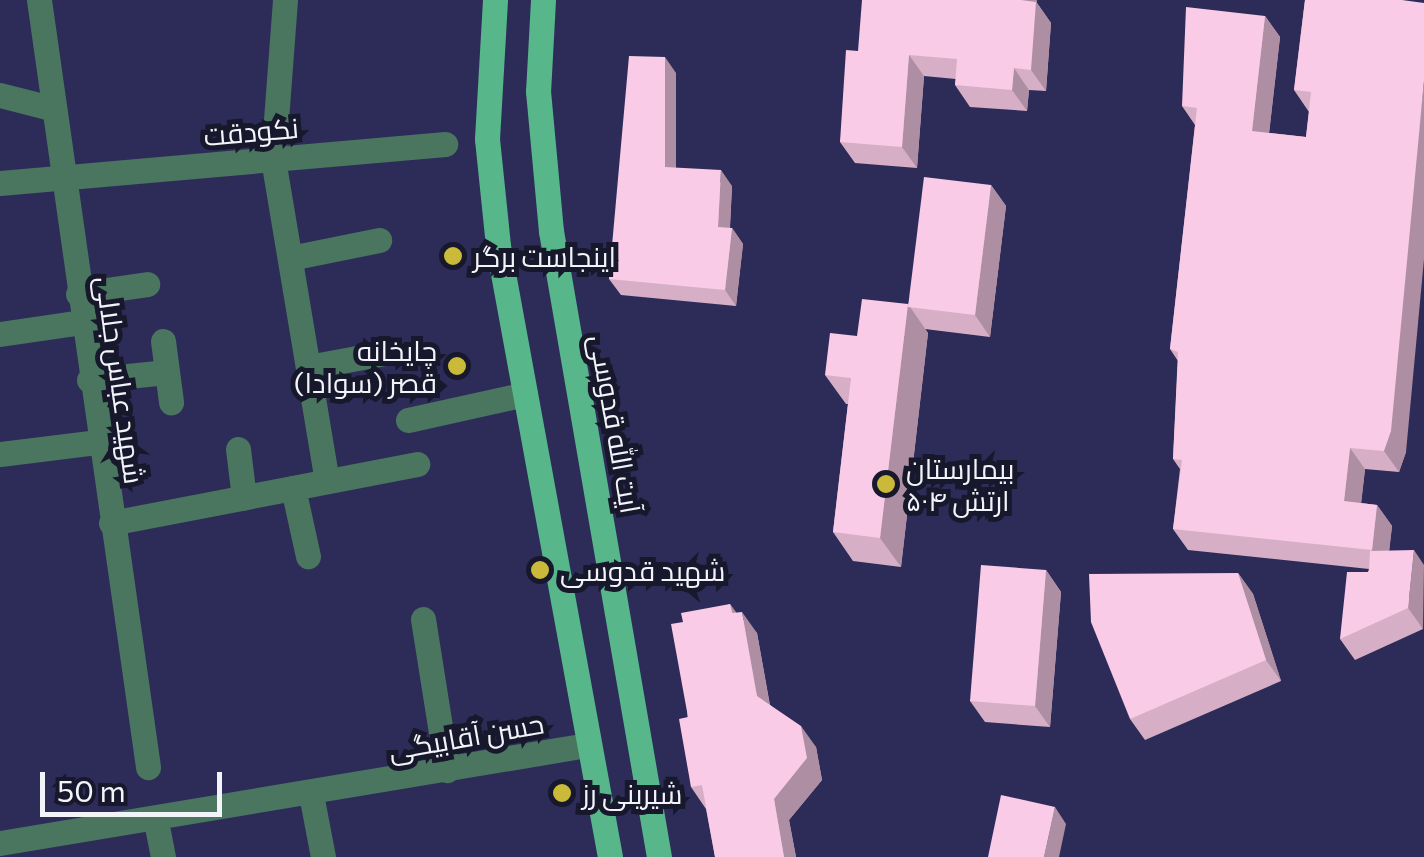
<!DOCTYPE html>
<meta charset="utf-8">
<style>
body{margin:0}
#map{position:relative;width:1424px;height:857px;overflow:hidden;background:#2d2c59;font-family:Commissioner,Cairo,sans-serif}
div>[style]{position:absolute}
[style*='--x']{left:calc(var(--x)*1px);top:calc(var(--y)*1px);width:calc(var(--w)*1px);rotate:calc(var(--a)*1deg)}
.minor>*{height:25px;margin:-12.5px;padding:0 12.5px;transform-origin:12.5px;border-radius:12.5px;background:#4a755f}
.primary>*{height:25px;margin:-12.5px;padding:0 12.5px;transform-origin:12.5px;border-radius:12.5px;background:#57b78b}
.wall>*{inset:0;background:#d6afc7}
.shaded-wall>*{inset:0;background:#ae8ea2}
.building>*{inset:0;background:#f9cbe7}
.dots>*{width:28px;height:28px;translate:-50% -50%;box-sizing:border-box;border:5px solid #17182c;border-radius:50%}
span{translate:-50% -50%;white-space:nowrap;text-align:center;line-height:1.15;-webkit-text-stroke:10px #17182c;paint-order:stroke}
.street-label{font-size:28px;color:#f3f4fa}
.poi-label{font-size:28px;color:#f3f4fa}
.left{translate:0 -50%;text-align:left}
.right{translate:-100% -50%;text-align:right}
.scale{position:absolute;left:40px;top:772px;width:182px;height:45px;box-sizing:border-box;border:5px solid #f3f4fa;border-top:0;padding-left:12px;font-size:30px;line-height:35px;white-space:nowrap;color:#f3f4fa;-webkit-text-stroke:8px #17182c;paint-order:stroke}
</style>
<div id="map">
<div class="minor">
<div style="--x:39;--y:0;--w:775;--a:81.91"></div>
<div style="--x:285;--y:0;--w:159;--a:94.3"></div>
<div style="--x:273;--y:159;--w:326;--a:80.5"></div>
<div style="--x:0;--y:95;--w:53;--a:14.3"></div>
<div style="--x:0;--y:183;--w:447;--a:-5"></div>
<div style="--x:290;--y:258;--w:91;--a:-11.4"></div>
<div style="--x:78;--y:294;--w:70;--a:-8.2"></div>
<div style="--x:0;--y:334;--w:82;--a:-8.4"></div>
<div style="--x:163;--y:341;--w:62;--a:82.5"></div>
<div style="--x:308;--y:367;--w:77;--a:-10.4"></div>
<div style="--x:89;--y:380;--w:78;--a:-5.9"></div>
<div style="--x:408;--y:420;--w:120;--a:-12.5"></div>
<div style="--x:238;--y:449;--w:49;--a:83"></div>
<div style="--x:0;--y:454;--w:99;--a:-7"></div>
<div style="--x:293;--y:488;--w:70;--a:77.6"></div>
<div style="--x:111;--y:523;--w:312;--a:-10.9"></div>
<div style="--x:423;--y:619;--w:153;--a:81"></div>
<div style="--x:311;--y:794;--w:64;--a:79.2"></div>
<div style="--x:156;--y:821;--w:37;--a:79"></div>
<div style="--x:0;--y:843;--w:595;--a:-9.48"></div>
</div>
<div class="primary">
<div style="--x:495;--y:0;--w:139;--a:93.3"></div>
<div style="--x:487;--y:139;--w:108;--a:84.1"></div>
<div style="--x:498;--y:246;--w:621;--a:79.61"></div>
<div style="--x:543;--y:0;--w:91;--a:93.1"></div>
<div style="--x:538;--y:91;--w:141;--a:84.7"></div>
<div style="--x:551;--y:231;--w:635;--a:80.21"></div>
</div>
<div class="wall">
<div style="clip-path:polygon(1305px 0,1406px 452px,1399px 472px,1365px 469px,1361px 503px,1377px 505px,1392px 526px,1389px 551px,1423px 629px,1355px 660px,1340px 639px,1369px 569px,1188px 550px,1173px 529px,1180px 469px,1173px 459px,1178px 361px,1170px 349px,1195px 125px,1182px 106px,1265px 16px,1280px 37px,1269px 133px,1306px 137px,1309px 112px,1294px 90px)"></div>
<div style="clip-path:polygon(1037px 3px,1051px 23px,1046px 91px,1029px 90px,1027px 111px,970px 107px,955px 85px,956px 79px,924px 76px,917px 168px,855px 163px,840px 142px,858px 51px)"></div>
<div style="clip-path:polygon(676px 73px,676px 168px,732px 186px,730px 228px,732px 228px,743px 244px,736px 306px,621px 295px,609px 279px)"></div>
<div style="clip-path:polygon(991px 185px,1006px 206px,990px 337px,925px 329px,928px 333px,901px 567px,853px 561px,833px 532px,848px 404px,846px 404px,825px 375px,857px 336px,908px 304px)"></div>
<div style="clip-path:polygon(1046px 570px,1061px 592px,1050px 727px,985px 722px,970px 701px)"></div>
<div style="clip-path:polygon(1238px 573px,1253px 594px,1281px 681px,1145px 740px,1130px 719px)"></div>
<div style="clip-path:polygon(730px 604px,736px 613px,757px 633px,770px 705px,816px 747px,822px 780px,789px 820px,796px 857px,715px 857px,706px 809px,691px 787px,683px 622px)"></div>
</div>
<div class="shaded-wall">
<div style="clip-path:polygon(1021px 0,1037px 0,1037px 3px,1051px 23px,1046px 91px,1031px 70px)"></div>
<div style="clip-path:polygon(1265px 16px,1280px 37px,1267px 152px,1252px 131px)"></div>
<div style="clip-path:polygon(909px 55px,924px 76px,917px 168px,902px 147px)"></div>
<div style="clip-path:polygon(665px 57px,676px 73px,676px 183px,665px 167px)"></div>
<div style="clip-path:polygon(1014px 68px,1029px 90px,1027px 111px,1012px 90px)"></div>
<div style="clip-path:polygon(1424px 81px,1424px 259px,1406px 452px,1399px 472px,1384px 451px)"></div>
<div style="clip-path:polygon(721px 170px,732px 186px,729px 242px,718px 227px)"></div>
<div style="clip-path:polygon(991px 185px,1006px 206px,990px 337px,975px 315px)"></div>
<div style="clip-path:polygon(732px 228px,743px 244px,736px 306px,725px 290px)"></div>
<div style="clip-path:polygon(908px 304px,928px 333px,901px 567px,880px 538px)"></div>
<div style="clip-path:polygon(1350px 448px,1365px 469px,1359px 523px,1344px 501px)"></div>
<div style="clip-path:polygon(1377px 505px,1392px 526px,1387px 571px,1372px 550px)"></div>
<div style="clip-path:polygon(1414px 550px,1424px 565px,1423px 629px,1408px 608px)"></div>
<div style="clip-path:polygon(1046px 570px,1061px 592px,1050px 727px,1035px 706px)"></div>
<div style="clip-path:polygon(1238px 573px,1253px 594px,1281px 681px,1266px 660px)"></div>
<div style="clip-path:polygon(730px 604px,744px 623px,742px 612px,757px 633px,772px 718px,757px 696px)"></div>
<div style="clip-path:polygon(801px 726px,816px 747px,822px 780px,789px 820px,796px 857px,784px 857px,774px 799px)"></div>
<div style="clip-path:polygon(1055px 807px,1066px 824px,1059px 857px,1044px 857px)"></div>
</div>
<div class="building">
<div style="clip-path:polygon(862px 0,1021px 0,1036px 2px,1031px 70px,1014px 68px,1012px 90px,955px 85px,957px 59px,909px 55px,902px 147px,840px 142px,846px 50px,858px 51px)"></div>
<div style="clip-path:polygon(1305px 0,1402px 0,1424px 3px,1424px 81px,1391px 431px,1384px 451px,1350px 448px,1344px 501px,1377px 505px,1372px 550px,1173px 529px,1182px 460px,1173px 459px,1178px 352px,1170px 349px,1197px 108px,1182px 106px,1186px 7px,1265px 16px,1252px 131px,1306px 137px,1311px 92px,1294px 90px)"></div>
<div style="clip-path:polygon(629px 56px,665px 57px,665px 167px,721px 170px,718px 227px,732px 228px,725px 290px,609px 279px)"></div>
<div style="clip-path:polygon(924px 177px,991px 185px,975px 315px,908px 307px)"></div>
<div style="clip-path:polygon(862px 299px,908px 304px,880px 538px,833px 532px,851px 378px,825px 375px,830px 333px,857px 336px)"></div>
<div style="clip-path:polygon(1414px 550px,1408px 608px,1340px 639px,1347px 572px,1369px 572px,1370px 551px)"></div>
<div style="clip-path:polygon(981px 565px,1046px 570px,1035px 706px,970px 701px)"></div>
<div style="clip-path:polygon(1238px 573px,1266px 660px,1130px 719px,1091px 622px,1089px 574px)"></div>
<div style="clip-path:polygon(730px 604px,732px 613px,742px 612px,757px 696px,801px 726px,807px 758px,774px 799px,784px 857px,715px 857px,702px 785px,691px 787px,679px 719px,688px 717px,671px 624px,683px 622px,681px 613px)"></div>
<div style="clip-path:polygon(1001px 795px,1055px 807px,1044px 857px,988px 857px)"></div>
</div>
<div class="dots">
<div style="left:453px;top:256px;background:#cbba39"></div>
<div style="left:457px;top:366px;background:#cbba39"></div>
<div style="left:886px;top:484px;background:#cbba39"></div>
<div style="left:540px;top:570px;background:#cbba39"></div>
<div style="left:562px;top:793px;background:#cbba39"></div>
</div>
<div class="street-label">
<span style="left:251px;top:131px;rotate:-5deg">نکودقت</span>
<span style="left:121px;top:380px;rotate:82deg">شهید عباس جلالی</span>
<span style="left:616px;top:424px;rotate:80deg">آیت الله قدوسی</span>
<span style="left:466px;top:736px;rotate:-10deg">حسن آقابیگی</span>
</div>
<div class="poi-label">
<span class="left" style="left:473px;top:256px">اینجاست برگر</span>
<span class="right" style="left:437px;top:366px">چایخانه<br>قصر (سوادا)</span>
<span class="left" style="left:906px;top:484px">بیمارستان<br>۵۰۴ ارتش</span>
<span class="left" style="left:560px;top:570px">شهید قدوسی</span>
<span class="left" style="left:582px;top:793px">شیرینی رز</span>
</div>
<div class="scale">50 m</div>
</div>
